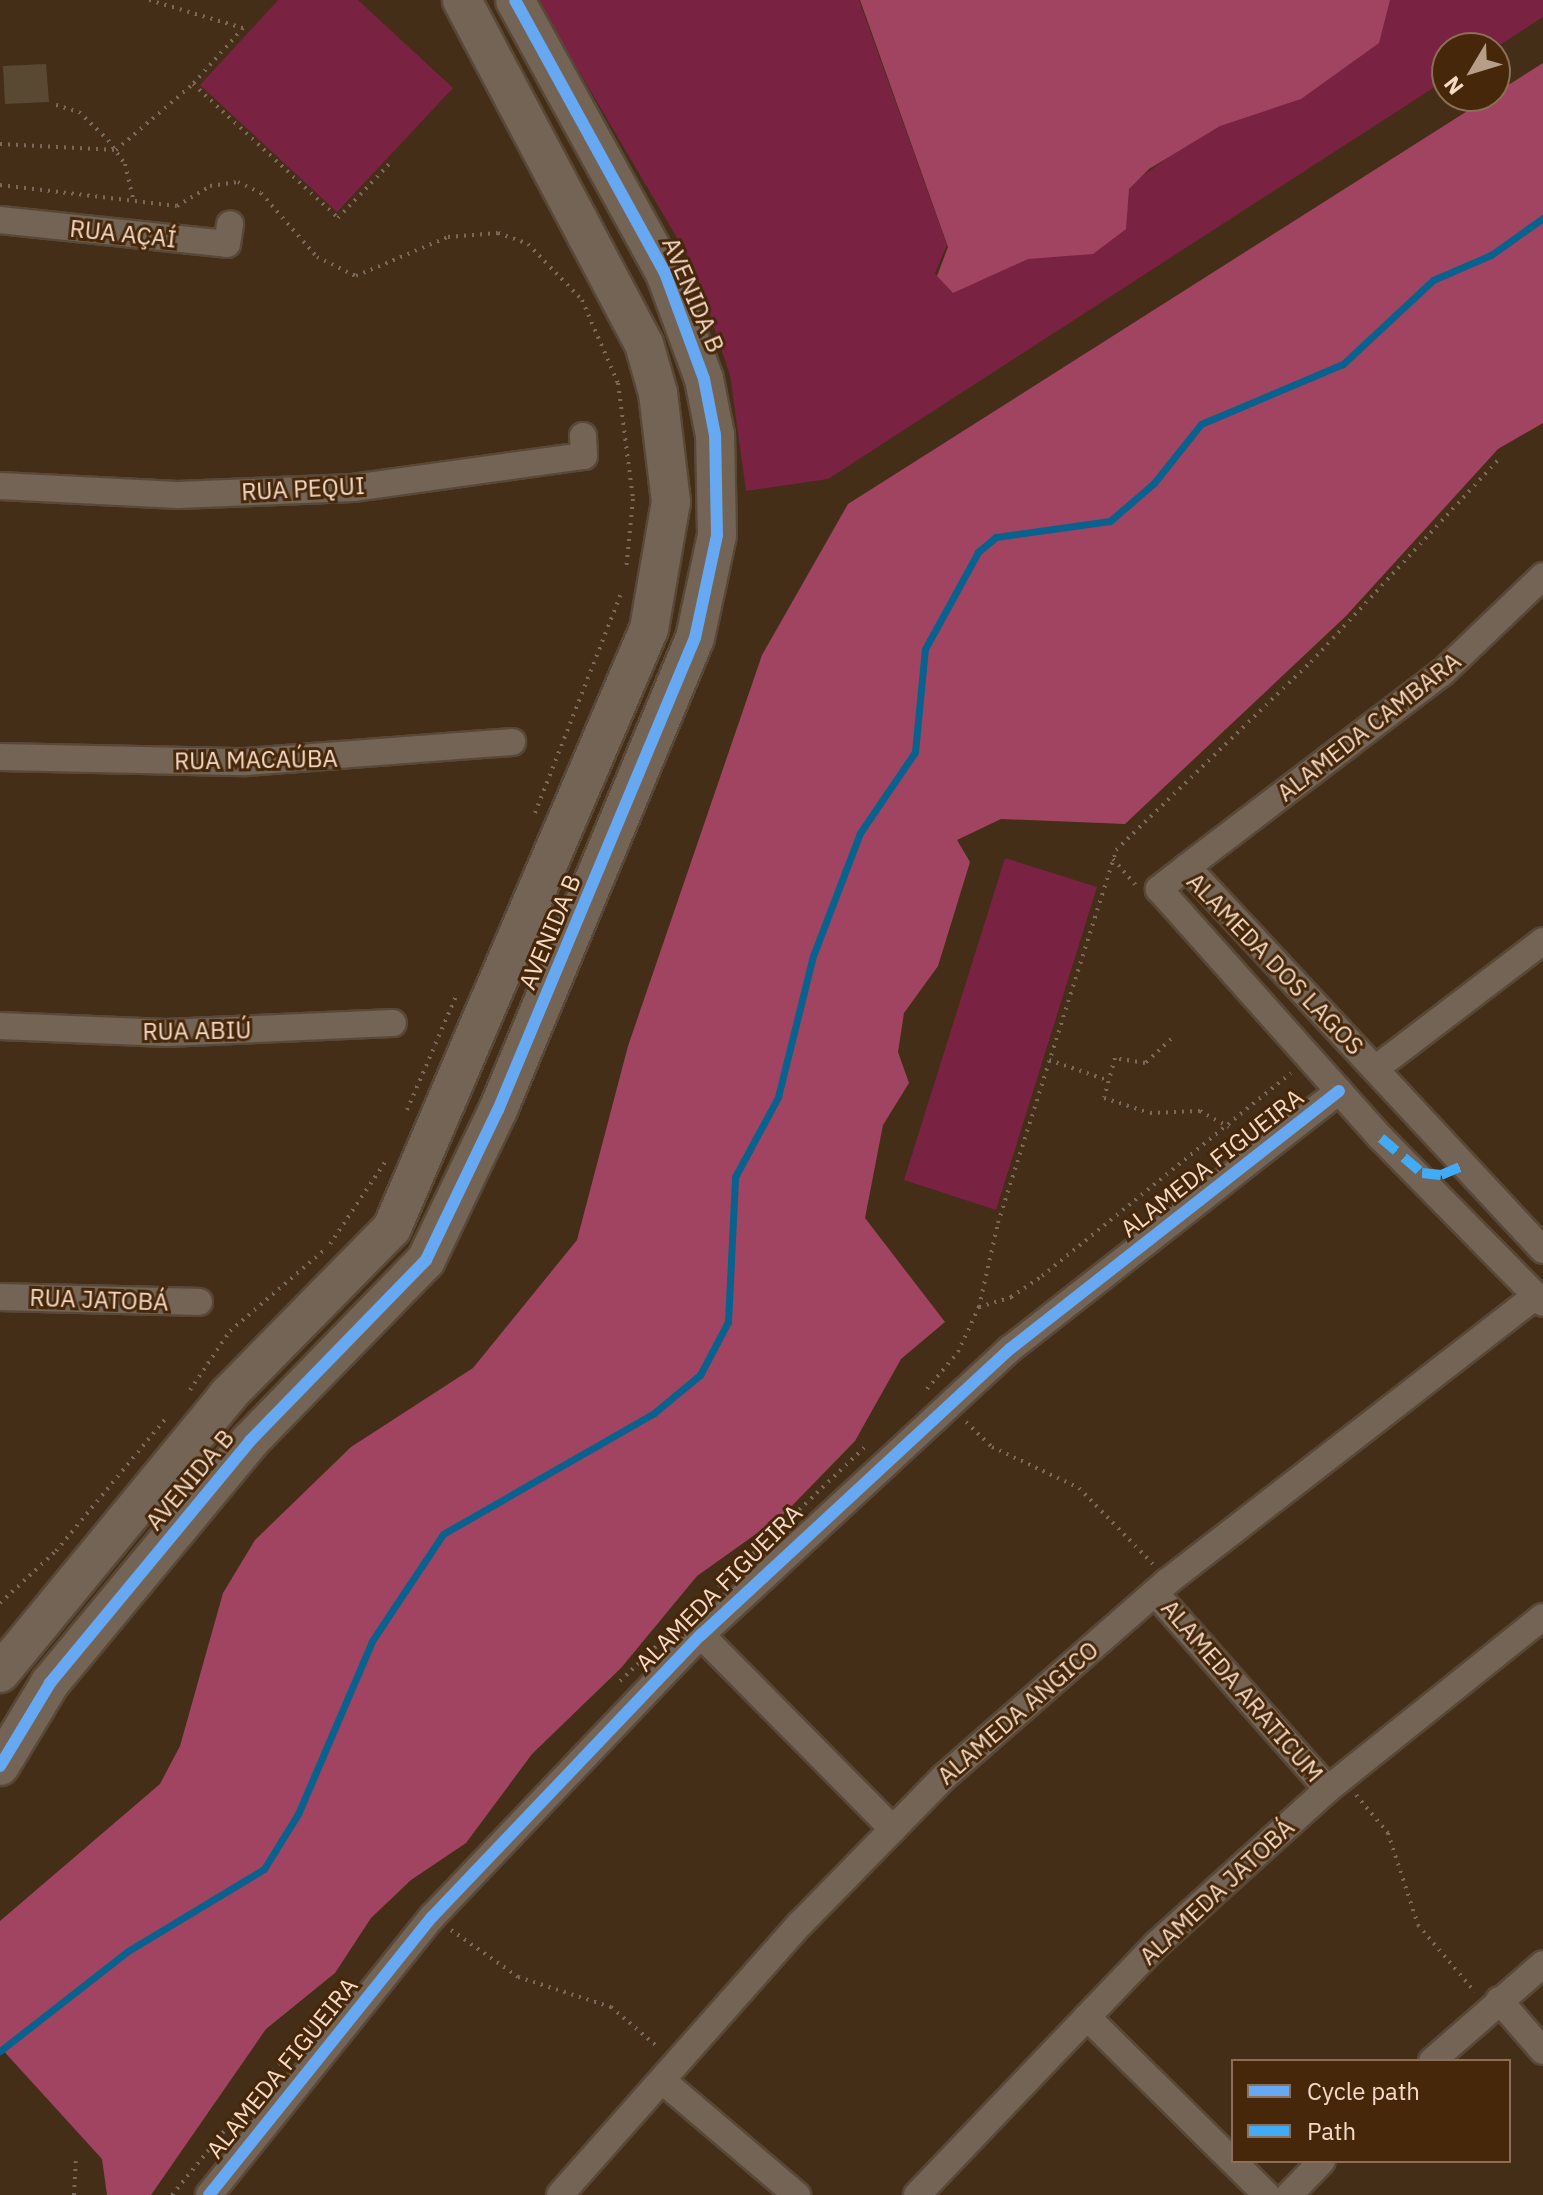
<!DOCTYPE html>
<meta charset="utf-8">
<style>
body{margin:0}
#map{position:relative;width:1543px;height:2195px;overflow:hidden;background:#442e17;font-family:"IBM Plex Sans",sans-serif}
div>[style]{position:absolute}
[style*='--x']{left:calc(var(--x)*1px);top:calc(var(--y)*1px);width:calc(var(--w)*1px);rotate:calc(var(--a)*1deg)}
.green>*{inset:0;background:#7a2242}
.forest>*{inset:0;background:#a14461}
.stream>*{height:7px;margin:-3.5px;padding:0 3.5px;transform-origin:3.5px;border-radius:3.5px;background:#08628d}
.building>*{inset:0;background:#594832}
.path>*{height:4px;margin-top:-2px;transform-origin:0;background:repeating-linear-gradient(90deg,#796a5b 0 2px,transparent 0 8px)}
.roads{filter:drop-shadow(2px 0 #594838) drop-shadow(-2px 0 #594838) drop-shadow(0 2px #594838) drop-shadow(0 -2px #594838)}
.street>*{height:26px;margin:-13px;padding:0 13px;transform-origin:13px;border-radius:13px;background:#746455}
.secondary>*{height:38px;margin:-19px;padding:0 19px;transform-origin:19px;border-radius:19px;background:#746455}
.quiet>*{height:10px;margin-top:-5px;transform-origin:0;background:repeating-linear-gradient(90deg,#42abf6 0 20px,transparent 0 30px)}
.cycleway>*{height:12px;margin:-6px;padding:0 6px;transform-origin:6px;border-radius:6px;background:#66a8f1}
span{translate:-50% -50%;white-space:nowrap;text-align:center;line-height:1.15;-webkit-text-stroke:6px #46270a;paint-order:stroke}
.street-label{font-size:24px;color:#f4dac7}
.legend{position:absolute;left:1231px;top:2059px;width:280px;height:104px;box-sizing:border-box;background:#46270a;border:2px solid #8c6f56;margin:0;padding:10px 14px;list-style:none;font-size:24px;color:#f4dac7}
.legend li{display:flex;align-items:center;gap:16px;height:40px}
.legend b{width:40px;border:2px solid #8c6f56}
.north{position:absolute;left:1431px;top:32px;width:80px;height:80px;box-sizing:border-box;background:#46270a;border:2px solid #8c6f56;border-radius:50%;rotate:232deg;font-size:22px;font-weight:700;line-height:32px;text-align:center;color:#f4dac7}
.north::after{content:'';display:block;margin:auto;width:28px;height:36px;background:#b69e89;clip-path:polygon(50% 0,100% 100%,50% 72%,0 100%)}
</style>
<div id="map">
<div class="green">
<div style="clip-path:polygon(278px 0,358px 0,453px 88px,337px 212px,200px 85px)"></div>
<div style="clip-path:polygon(537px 0,859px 0,947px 245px,935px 273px,951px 291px,1127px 187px,1388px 0,1543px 0,1543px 17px,1495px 48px,1447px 48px,1447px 79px,828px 479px,746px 491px,730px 375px,693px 265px)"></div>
<div style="clip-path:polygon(1005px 858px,1097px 887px,996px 1210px,904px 1180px)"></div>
</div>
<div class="forest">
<div style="clip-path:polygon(860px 0,1390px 0,1379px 43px,1301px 99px,1220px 126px,1149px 169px,1129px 189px,1126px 229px,1093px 254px,1028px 259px,953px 293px,937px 276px,948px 247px)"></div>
<div style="clip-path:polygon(1543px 63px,1543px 423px,1498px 449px,1346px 616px,1125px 824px,1001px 819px,957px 840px,970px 862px,938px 966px,904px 1013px,898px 1052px,909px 1083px,883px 1125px,865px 1218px,945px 1322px,901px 1359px,855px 1441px,784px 1514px,697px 1576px,621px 1668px,532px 1754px,466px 1843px,411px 1880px,371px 1918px,335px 1973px,266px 2029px,151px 2195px,107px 2195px,102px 2159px,0 2047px,0 1921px,160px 1784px,180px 1746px,223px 1593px,255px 1540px,351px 1447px,473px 1368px,577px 1240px,628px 1046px,762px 655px,848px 504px)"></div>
</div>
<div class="stream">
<div style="--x:0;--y:2051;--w:162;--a:-38"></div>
<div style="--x:128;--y:1951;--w:159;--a:-31.1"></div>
<div style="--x:264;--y:1869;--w:65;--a:-58.3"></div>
<div style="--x:298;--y:1814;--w:188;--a:-66.8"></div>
<div style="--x:372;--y:1641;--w:128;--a:-56.4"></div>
<div style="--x:443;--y:1534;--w:243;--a:-29.8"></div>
<div style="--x:654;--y:1413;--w:60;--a:-39.6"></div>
<div style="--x:700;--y:1375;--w:60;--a:-62.2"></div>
<div style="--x:728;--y:1322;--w:145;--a:-87.2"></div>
<div style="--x:735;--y:1177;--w:91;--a:-61.7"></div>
<div style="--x:778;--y:1097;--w:145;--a:-76.1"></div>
<div style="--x:813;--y:956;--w:132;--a:-69.1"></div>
<div style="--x:860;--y:833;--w:98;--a:-55.8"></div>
<div style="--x:915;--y:752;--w:103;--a:-84.5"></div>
<div style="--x:925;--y:649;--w:111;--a:-61.3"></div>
<div style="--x:978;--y:552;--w:23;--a:-40"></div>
<div style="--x:996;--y:537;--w:115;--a:-8"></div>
<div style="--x:1110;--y:521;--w:58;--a:-40.8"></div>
<div style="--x:1154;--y:483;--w:75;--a:-51.5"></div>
<div style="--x:1201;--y:424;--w:154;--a:-22.9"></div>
<div style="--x:1343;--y:364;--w:123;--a:-43"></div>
<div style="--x:1433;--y:280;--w:63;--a:-23.3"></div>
<div style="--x:1491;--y:255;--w:64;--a:-35.4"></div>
</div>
<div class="building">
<div style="clip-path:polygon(46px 64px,49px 102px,5px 104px,3px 66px)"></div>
</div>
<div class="path">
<div style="--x:149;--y:0;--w:98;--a:16.6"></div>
<div style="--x:243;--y:28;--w:75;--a:131.8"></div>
<div style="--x:193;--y:84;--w:197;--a:42.7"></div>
<div style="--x:338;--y:218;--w:76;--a:-46.6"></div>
<div style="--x:56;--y:105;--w:24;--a:17"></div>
<div style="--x:79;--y:112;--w:40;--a:44"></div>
<div style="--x:108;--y:140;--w:29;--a:55"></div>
<div style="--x:125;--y:164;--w:37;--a:77"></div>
<div style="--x:0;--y:144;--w:116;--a:3"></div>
<div style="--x:116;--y:150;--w:101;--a:-40.6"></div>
<div style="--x:0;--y:185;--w:178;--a:6.8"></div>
<div style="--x:177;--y:206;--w:39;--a:-31"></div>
<div style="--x:210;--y:186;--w:28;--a:-8"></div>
<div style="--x:238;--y:182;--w:25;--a:26"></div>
<div style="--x:261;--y:193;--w:85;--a:48.8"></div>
<div style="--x:317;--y:257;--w:43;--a:26"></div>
<div style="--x:356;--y:276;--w:100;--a:-23"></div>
<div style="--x:448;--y:237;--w:50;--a:-4.6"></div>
<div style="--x:498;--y:233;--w:32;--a:20"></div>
<div style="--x:528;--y:244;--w:78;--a:46"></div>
<div style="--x:582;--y:300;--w:90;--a:66.6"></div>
<div style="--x:618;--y:383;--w:117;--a:82.6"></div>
<div style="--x:633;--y:499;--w:71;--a:95.6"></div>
<div style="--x:535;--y:813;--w:238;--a:-68.6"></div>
<div style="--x:1113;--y:859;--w:35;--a:49"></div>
<div style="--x:1171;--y:1039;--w:35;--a:137"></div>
<div style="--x:1145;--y:1063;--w:30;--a:-171"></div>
<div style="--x:1115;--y:1058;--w:41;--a:105.4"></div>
<div style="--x:1104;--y:1098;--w:48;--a:18.1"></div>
<div style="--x:1150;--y:1113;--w:50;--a:-2.3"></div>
<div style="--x:1200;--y:1111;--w:33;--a:29"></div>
<div style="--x:1049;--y:1060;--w:61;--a:19"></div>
<div style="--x:407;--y:1110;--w:126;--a:-66.7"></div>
<div style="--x:330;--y:1244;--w:99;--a:-56.1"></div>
<div style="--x:979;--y:1307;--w:34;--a:-17"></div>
<div style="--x:1011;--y:1297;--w:37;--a:-34"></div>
<div style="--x:1042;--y:1276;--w:321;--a:-39.2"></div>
<div style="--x:927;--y:1389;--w:48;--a:-50"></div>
<div style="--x:958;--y:1352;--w:50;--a:-65"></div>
<div style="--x:979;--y:1307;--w:86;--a:-77.3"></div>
<div style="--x:998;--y:1223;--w:391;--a:-72.4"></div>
<div style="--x:1116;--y:850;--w:271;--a:-44"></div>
<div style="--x:1311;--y:662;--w:277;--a:-47.2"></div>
<div style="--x:190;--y:1390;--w:71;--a:-55.9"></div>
<div style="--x:230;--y:1331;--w:123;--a:-40.7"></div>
<div style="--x:966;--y:1422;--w:36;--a:44"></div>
<div style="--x:992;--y:1447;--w:96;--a:25.2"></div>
<div style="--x:1079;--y:1488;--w:106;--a:45.8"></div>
<div style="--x:0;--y:1603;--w:76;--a:-42.9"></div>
<div style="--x:56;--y:1551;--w:173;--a:-50.4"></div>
<div style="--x:620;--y:1681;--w:343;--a:-43.7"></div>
<div style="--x:1356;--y:1795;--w:50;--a:49.9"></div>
<div style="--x:1388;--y:1833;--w:97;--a:71.9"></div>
<div style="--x:1418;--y:1925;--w:88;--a:49.6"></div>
<div style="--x:451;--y:1930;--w:82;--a:35"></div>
<div style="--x:518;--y:1977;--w:98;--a:17.9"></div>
<div style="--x:611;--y:2007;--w:63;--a:40.5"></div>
<div style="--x:74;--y:2195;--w:34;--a:-87"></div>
<div style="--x:172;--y:2195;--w:274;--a:-50.8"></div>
</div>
<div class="roads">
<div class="street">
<div style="--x:0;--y:220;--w:228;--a:6"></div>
<div style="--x:227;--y:244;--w:20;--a:-81"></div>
<div style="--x:0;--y:486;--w:178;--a:2.9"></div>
<div style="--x:178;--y:495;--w:175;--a:-2.3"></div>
<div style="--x:353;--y:488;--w:233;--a:-7.9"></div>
<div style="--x:584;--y:456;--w:20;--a:-93"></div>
<div style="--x:0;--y:757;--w:246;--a:1.2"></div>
<div style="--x:246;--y:762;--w:267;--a:-4.3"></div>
<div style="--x:1187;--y:867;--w:320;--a:-37.3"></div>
<div style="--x:1442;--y:673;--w:140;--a:-43.8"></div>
<div style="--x:0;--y:1026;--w:166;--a:2.4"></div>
<div style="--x:166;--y:1033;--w:227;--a:-2.5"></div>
<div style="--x:1375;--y:1069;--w:211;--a:-37.3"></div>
<div style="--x:1543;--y:1250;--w:523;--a:-132.91"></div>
<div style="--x:1187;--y:867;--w:36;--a:142"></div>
<div style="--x:1159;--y:889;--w:334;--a:48.3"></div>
<div style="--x:1381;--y:1138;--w:231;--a:45.5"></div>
<div style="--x:0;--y:1297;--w:199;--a:1.4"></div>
<div style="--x:1155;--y:1593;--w:261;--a:48.6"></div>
<div style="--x:701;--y:1635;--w:273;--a:45.3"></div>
<div style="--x:1499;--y:2000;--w:67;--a:49.2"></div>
<div style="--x:1087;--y:2017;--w:253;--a:44.7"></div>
<div style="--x:1432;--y:2061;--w:147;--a:-41.1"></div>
<div style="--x:664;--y:2082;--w:175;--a:40.4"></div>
<div style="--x:209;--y:2195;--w:356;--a:-51.3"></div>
<div style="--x:432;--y:1917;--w:390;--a:-46.4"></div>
<div style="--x:701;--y:1635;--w:421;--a:-42.8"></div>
<div style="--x:1010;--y:1349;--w:418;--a:-38.1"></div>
<div style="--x:560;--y:2195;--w:363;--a:-48.5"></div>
<div style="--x:801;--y:1923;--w:203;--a:-45.6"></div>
<div style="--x:943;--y:1778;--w:298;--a:-41.2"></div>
<div style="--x:1167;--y:1582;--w:467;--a:-37.8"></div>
<div style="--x:917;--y:2195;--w:347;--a:-46.3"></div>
<div style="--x:1157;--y:1944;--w:231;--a:-42.2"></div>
<div style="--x:1328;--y:1789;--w:275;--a:-38.7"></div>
<div style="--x:1289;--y:2195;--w:47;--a:-45.9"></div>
</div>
<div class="secondary">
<div style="--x:0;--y:1673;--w:360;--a:-50.6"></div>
<div style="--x:228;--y:1395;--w:234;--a:-45.5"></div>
<div style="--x:392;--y:1228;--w:652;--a:-66.78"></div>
<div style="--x:649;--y:629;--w:129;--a:-80.2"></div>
<div style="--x:671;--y:502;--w:110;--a:-96.8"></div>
<div style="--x:658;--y:393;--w:51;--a:-105.9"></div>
<div style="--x:644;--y:344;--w:389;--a:-117.9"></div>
<div style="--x:0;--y:1766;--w:97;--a:-58.9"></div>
<div style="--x:50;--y:1683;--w:314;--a:-50.4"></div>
<div style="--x:250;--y:1441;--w:252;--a:-45.8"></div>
<div style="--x:426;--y:1260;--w:166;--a:-64.4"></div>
<div style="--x:498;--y:1110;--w:511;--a:-67.35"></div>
<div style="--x:695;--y:638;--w:105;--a:-77.9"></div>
<div style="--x:717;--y:535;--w:100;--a:-91.1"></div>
<div style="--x:715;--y:435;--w:57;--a:-101.1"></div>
<div style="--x:704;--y:379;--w:113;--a:-110.2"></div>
<div style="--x:665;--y:273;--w:311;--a:-118.8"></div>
</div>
</div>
<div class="quiet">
<div style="--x:1381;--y:1138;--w:54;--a:40.5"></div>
<div style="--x:1422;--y:1173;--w:19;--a:6"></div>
<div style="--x:1441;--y:1175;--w:23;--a:-23"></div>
</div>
<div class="cycleway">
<div style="--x:0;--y:1766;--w:97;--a:-58.9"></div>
<div style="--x:50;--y:1683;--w:314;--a:-50.4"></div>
<div style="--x:250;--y:1441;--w:252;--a:-45.8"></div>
<div style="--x:426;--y:1260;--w:166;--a:-64.4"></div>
<div style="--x:498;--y:1110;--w:511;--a:-67.35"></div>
<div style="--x:695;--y:638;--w:105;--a:-77.9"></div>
<div style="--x:717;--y:535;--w:100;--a:-91.1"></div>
<div style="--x:715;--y:435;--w:57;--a:-101.1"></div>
<div style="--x:704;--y:379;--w:113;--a:-110.2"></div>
<div style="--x:665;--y:273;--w:311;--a:-118.8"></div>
<div style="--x:209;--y:2195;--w:356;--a:-51.3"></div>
<div style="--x:432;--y:1917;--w:390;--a:-46.4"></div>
<div style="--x:701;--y:1635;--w:421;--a:-42.8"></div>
<div style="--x:1010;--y:1349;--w:418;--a:-38.1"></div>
</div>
<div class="street-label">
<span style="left:123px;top:234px;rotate:6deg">RUA AÇAÍ</span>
<span style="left:693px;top:295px;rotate:67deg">AVENIDA B</span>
<span style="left:303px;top:489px;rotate:-3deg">RUA PEQUI</span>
<span style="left:1369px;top:727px;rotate:-38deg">ALAMEDA CAMBARA</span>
<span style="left:256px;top:760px;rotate:-1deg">RUA MACAÚBA</span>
<span style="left:550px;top:932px;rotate:-67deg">AVENIDA B</span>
<span style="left:1275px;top:964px;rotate:46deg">ALAMEDA DOS LAGOS</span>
<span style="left:197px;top:1031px;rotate:-1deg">RUA ABIÚ</span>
<span style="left:1212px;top:1163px;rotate:-38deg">ALAMEDA FIGUEIRA</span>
<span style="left:99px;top:1300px;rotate:2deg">RUA JATOBÁ</span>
<span style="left:190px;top:1480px;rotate:-50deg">AVENIDA B</span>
<span style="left:719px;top:1588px;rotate:-45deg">ALAMEDA FIGUEIRA</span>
<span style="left:1242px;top:1691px;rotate:49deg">ALAMEDA ARATICUM</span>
<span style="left:1018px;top:1713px;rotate:-41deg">ALAMEDA ANGICO</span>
<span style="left:1217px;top:1892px;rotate:-43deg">ALAMEDA JATOBÁ</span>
<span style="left:282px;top:2068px;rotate:-51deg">ALAMEDA FIGUEIRA</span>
</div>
<ul class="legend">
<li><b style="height:10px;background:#66a8f1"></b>Cycle path</li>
<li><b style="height:10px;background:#42abf6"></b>Path</li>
</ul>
<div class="north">N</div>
</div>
